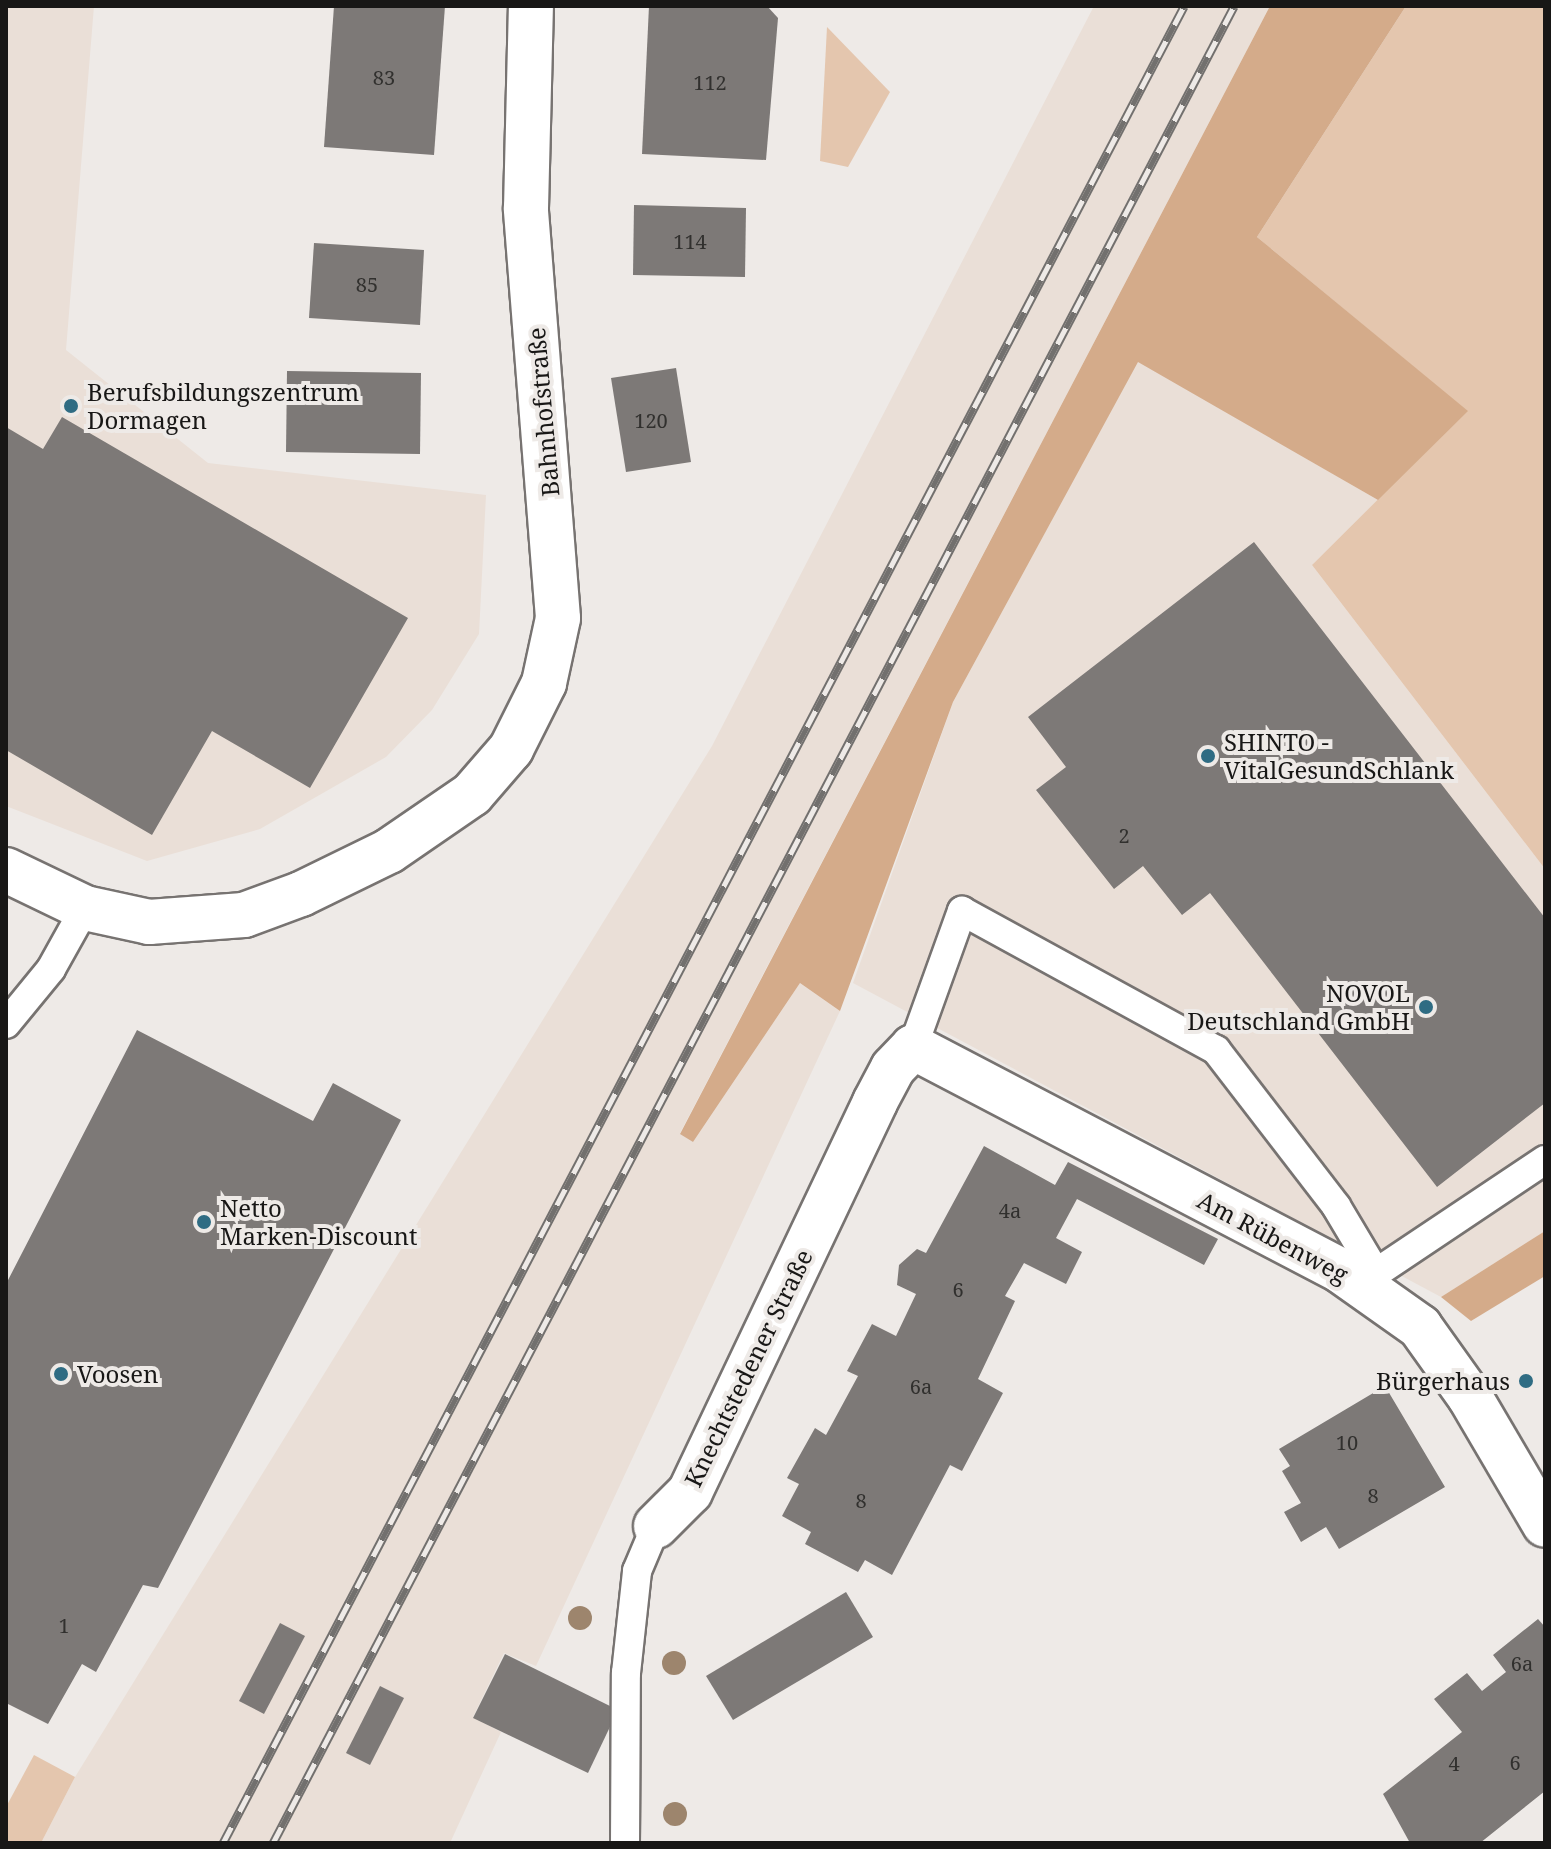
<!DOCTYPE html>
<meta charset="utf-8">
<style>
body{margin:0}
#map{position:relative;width:1551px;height:1849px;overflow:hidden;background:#eeeae7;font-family:"Noto Serif",serif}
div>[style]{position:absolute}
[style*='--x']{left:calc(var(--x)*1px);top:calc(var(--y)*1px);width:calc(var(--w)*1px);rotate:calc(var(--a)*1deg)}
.built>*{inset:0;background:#eadfd7}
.green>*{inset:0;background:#e4c6ae}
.forest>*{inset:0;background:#d4ab8a}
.building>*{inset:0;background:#7d7977}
.roads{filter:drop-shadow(2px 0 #777371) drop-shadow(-2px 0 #777371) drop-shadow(0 2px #777371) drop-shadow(0 -2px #777371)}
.service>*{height:28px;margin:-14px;padding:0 14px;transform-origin:14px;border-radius:14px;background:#fff}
.minor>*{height:44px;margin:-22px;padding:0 22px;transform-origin:22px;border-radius:22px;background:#fff}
.rail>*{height:9px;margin-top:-4.5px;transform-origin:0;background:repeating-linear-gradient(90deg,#eeeae7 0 18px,#72706e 0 36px);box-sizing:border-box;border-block:2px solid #72706e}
.trees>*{width:24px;height:24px;margin:-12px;border-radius:50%;background:#9d856d}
.dots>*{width:22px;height:22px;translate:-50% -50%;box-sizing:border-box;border:4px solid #eeeae7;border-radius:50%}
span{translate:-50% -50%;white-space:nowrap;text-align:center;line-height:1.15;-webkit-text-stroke:8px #eeeae7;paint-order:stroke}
.number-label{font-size:20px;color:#31302e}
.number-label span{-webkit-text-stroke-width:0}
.poi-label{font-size:24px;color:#181716}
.left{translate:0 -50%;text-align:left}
.right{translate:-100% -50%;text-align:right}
.street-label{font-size:24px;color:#181716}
.frame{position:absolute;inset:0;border:8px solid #181716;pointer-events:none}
</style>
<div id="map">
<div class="built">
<div style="clip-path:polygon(6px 6px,94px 6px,66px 350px,208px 463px,486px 495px,479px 634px,432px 710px,386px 757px,260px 829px,147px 861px,6px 806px)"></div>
<div style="clip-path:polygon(1094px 6px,1270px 6px,680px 1133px,693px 1142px,800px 983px,840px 1011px,536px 1666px,504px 1653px,473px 1717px,501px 1732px,450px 1843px,41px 1843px,75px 1777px,712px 746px)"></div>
<div style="clip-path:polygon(1138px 361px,1378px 500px,1312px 565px,1545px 869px,1545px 1231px,1441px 1297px,853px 983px,953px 702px)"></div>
</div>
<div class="green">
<div style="clip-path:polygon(1406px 6px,1545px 6px,1545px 869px,1312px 565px,1467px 411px,1257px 237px)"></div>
<div style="clip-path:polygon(827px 27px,890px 92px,848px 167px,820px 161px)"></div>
<div style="clip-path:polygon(34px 1755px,75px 1777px,41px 1843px,6px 1843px,6px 1807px)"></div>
</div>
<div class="forest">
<div style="clip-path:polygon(1270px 6px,1406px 6px,1257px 237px,1468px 411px,1378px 500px,1138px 362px,953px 702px,840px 1011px,800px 983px,693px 1142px,680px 1134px)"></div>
<div style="clip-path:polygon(1545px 1231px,1545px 1276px,1471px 1321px,1441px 1297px)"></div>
</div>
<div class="building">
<div style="clip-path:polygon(334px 6px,445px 6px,434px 155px,324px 147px)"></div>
<div style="clip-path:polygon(649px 6px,767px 6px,778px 18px,766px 160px,642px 154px)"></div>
<div style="clip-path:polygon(634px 205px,746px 208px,745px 277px,633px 275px)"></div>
<div style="clip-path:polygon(314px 243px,424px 250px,420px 325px,309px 318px)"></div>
<div style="clip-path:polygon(676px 368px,691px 462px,626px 472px,611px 378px)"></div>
<div style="clip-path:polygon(287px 371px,421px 373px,420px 454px,286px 452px)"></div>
<div style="clip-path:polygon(62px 417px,408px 618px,310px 788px,212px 731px,152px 835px,6px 750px,6px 427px,43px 449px)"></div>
<div style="clip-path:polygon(1254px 542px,1545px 918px,1545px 1103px,1437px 1187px,1210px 893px,1182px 915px,1143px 866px,1114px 889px,1036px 790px,1066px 767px,1028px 717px)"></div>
<div style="clip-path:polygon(137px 1030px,313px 1121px,333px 1083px,401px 1120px,158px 1588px,143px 1585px,96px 1672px,82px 1664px,48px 1724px,6px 1703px,6px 1284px)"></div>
<div style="clip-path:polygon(984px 1146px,1055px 1185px,1068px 1162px,1218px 1239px,1204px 1265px,1077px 1199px,1056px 1238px,1082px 1252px,1066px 1284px,1024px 1263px,1005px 1296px,1015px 1301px,978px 1379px,1003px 1393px,962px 1471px,950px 1465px,892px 1575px,865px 1560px,858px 1572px,805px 1544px,811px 1532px,782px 1516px,799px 1484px,787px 1478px,815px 1428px,826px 1435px,858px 1376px,847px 1371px,872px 1324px,896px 1336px,916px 1294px,897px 1285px,899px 1265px,917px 1249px,926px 1253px)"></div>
<div style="clip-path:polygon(1385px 1386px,1445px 1487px,1339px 1549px,1326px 1527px,1301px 1542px,1284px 1512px,1301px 1503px,1282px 1471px,1290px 1466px,1279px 1449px)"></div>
<div style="clip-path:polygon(846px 1592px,873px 1637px,733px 1720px,706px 1676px)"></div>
<div style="clip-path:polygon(1538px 1619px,1545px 1627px,1545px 1791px,1480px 1843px,1410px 1843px,1383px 1794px,1462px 1732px,1434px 1699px,1467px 1673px,1482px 1691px,1506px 1672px,1493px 1655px)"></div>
<div style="clip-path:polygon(280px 1623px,305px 1636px,264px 1714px,239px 1701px)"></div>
<div style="clip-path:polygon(505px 1654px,618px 1710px,588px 1773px,473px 1718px)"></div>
<div style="clip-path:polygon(380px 1686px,404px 1698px,370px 1765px,346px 1753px)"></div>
</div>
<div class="roads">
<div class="service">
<div style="--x:6;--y:1024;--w:71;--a:-50.7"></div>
<div style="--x:51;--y:969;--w:70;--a:-60.9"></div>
<div style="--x:913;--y:1047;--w:145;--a:-70.2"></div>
<div style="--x:962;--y:911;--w:290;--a:28.7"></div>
<div style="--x:1216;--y:1050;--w:197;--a:52.4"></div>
<div style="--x:1336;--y:1206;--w:78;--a:59.2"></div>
<div style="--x:1376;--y:1273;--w:21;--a:98"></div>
<div style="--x:1376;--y:1273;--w:203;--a:-33.8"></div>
<div style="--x:625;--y:1843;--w:170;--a:-89.7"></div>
<div style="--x:626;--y:1673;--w:103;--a:-83.8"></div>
<div style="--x:637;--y:1571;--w:49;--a:-67.1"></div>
</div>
<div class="minor">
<div style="--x:6;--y:870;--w:88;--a:25.7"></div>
<div style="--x:85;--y:908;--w:66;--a:12.3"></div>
<div style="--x:149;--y:922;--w:95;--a:-4.2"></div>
<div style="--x:244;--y:915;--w:61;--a:-20.2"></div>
<div style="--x:301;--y:894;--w:98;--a:-26"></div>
<div style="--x:389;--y:851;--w:101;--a:-34.5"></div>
<div style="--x:472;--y:794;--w:60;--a:-49.1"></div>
<div style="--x:511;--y:749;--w:74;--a:-63.4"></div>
<div style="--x:544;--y:683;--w:66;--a:-77.8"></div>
<div style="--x:558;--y:618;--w:411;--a:-94.5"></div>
<div style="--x:526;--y:208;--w:202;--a:-88.6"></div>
<div style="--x:656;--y:1526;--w:48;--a:-45"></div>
<div style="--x:690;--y:1492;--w:432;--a:-64.6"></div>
<div style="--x:875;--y:1102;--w:38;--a:-62"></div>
<div style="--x:893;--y:1068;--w:29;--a:-46"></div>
<div style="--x:913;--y:1047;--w:483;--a:27.6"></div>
<div style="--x:1341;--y:1271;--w:97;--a:35.3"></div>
<div style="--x:1420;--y:1327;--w:86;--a:54.5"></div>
<div style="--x:1470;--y:1397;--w:148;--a:59.6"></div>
</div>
</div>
<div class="rail">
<div style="--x:223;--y:1843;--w:2073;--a:-62.38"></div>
<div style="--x:273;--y:1843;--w:2073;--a:-62.38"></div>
</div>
<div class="trees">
<div style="left:580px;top:1618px"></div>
<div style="left:674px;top:1663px"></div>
<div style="left:675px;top:1814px"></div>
</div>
<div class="dots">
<div style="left:71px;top:406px;background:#2f6c83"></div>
<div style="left:1208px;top:756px;background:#2f6c83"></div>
<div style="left:1426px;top:1007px;background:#2f6c83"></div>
<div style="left:204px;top:1222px;background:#2f6c83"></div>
<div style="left:61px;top:1374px;background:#2f6c83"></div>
<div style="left:1526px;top:1381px;background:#2f6c83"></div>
</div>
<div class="number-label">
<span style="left:384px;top:77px">83</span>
<span style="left:710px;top:82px">112</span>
<span style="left:690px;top:241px">114</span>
<span style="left:367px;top:284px">85</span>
<span style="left:651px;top:420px">120</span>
<span style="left:1124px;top:835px">2</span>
<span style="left:1010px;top:1210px">4a</span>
<span style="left:958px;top:1289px">6</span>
<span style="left:921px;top:1386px">6a</span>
<span style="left:1347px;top:1442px">10</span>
<span style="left:1373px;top:1495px">8</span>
<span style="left:861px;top:1500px">8</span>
<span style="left:64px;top:1625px">1</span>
<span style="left:1522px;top:1663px">6a</span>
<span style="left:1515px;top:1762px">6</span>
<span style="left:1454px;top:1763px">4</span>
</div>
<div class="poi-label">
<span class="left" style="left:87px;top:406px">Berufsbildungszentrum<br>Dormagen</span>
<span class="left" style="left:1224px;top:756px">SHINTO -<br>VitalGesundSchlank</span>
<span class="right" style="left:1410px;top:1007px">NOVOL<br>Deutschland GmbH</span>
<span class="left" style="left:220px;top:1222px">Netto<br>Marken-Discount</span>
<span class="left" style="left:77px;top:1374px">Voosen</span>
<span class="right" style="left:1510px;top:1381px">Bürgerhaus</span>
</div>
<div class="street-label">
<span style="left:543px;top:412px;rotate:-95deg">Bahnhofstraße</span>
<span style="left:1273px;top:1237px;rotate:28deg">Am Rübenweg</span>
<span style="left:748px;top:1368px;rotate:-64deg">Knechtstedener Straße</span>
</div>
<div class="frame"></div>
</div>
